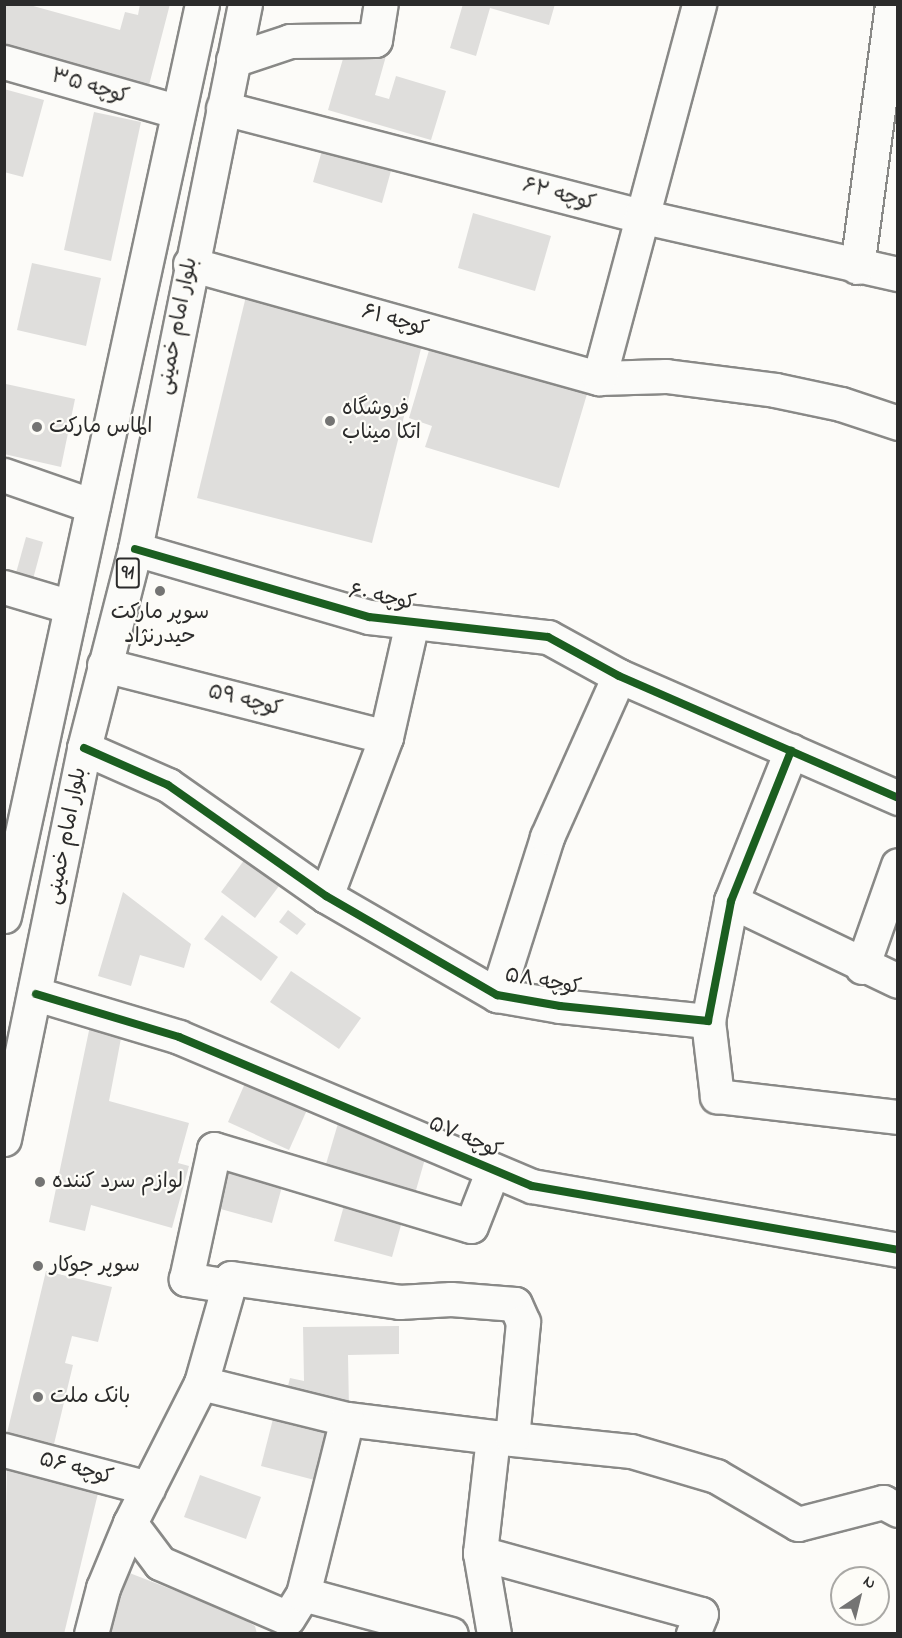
<!DOCTYPE html>
<meta charset="utf-8">
<style>
body{margin:0}
#map{position:relative;width:902px;height:1638px;overflow:hidden;background:#fcfbf8;font-family:"Indie Flower","Playpen Sans Arabic",sans-serif}
div>[style]{position:absolute}
[style*='--x']{left:calc(var(--x)*1px);top:calc(var(--y)*1px);width:calc(var(--w)*1px);rotate:calc(var(--a)*1deg)}
.building>*{inset:0;background:#dfdedc}
.roads{filter:drop-shadow(2px 0 #898987) drop-shadow(-2px 0 #898987) drop-shadow(0 2px #898987) drop-shadow(0 -2px #898987)}
.minor>*{height:33px;margin:-16.5px;padding:0 16.5px;transform-origin:16.5px;border-radius:16.5px;background:#fbfbf9}
.major>*{height:33px;margin:-16.5px;padding:0 16.5px;transform-origin:16.5px;border-radius:16.5px;background:#fbfbf9}
.cycleway>*{height:8px;margin:-4px;padding:0 4px;transform-origin:4px;border-radius:4px;background:#1b5e20}
.dots>*{width:16px;height:16px;translate:-50% -50%;box-sizing:border-box;border:3px solid #fdfcf7;border-radius:50%}
span{translate:-50% -50%;white-space:nowrap;text-align:center;line-height:1.15;-webkit-text-stroke:4.5px #fdfcf7;paint-order:stroke}
.shield-label span{padding:2px 4px;background:#fdfcf7;border:2px solid;border-radius:4px;-webkit-text-stroke-width:0}
.shield-label{font-size:20px;color:#2b2b2b;font-weight:700}
.street-label{font-size:21px;color:#2b2b2b}
.poi-label{font-size:21px;color:#2b2b2b}
.left{translate:0 -50%;text-align:left}
.frame{position:absolute;inset:0;border:6px solid #2b2b2b;pointer-events:none}
.north{position:absolute;left:830px;top:1566px;width:60px;height:60px;box-sizing:border-box;background:#fdfcf7;border:2px solid #a9a8a5;border-radius:50%;rotate:35deg;font-size:16px;font-weight:700;line-height:24px;text-align:center;color:#2b2b2b}
.north::after{content:'';display:block;margin:auto;width:21px;height:27px;background:#747473;clip-path:polygon(50% 0,100% 100%,50% 72%,0 100%)}
</style>
<div id="map">
<div class="building">
<div style="clip-path:polygon(4px 4px,26px 4px,120px 30px,125px 12px,138px 15px,140px 4px,170px 4px,148px 89px,4px 51px)"></div>
<div style="clip-path:polygon(463px 4px,555px 4px,549px 25px,490px 8px,476px 56px,450px 48px)"></div>
<div style="clip-path:polygon(347px 45px,386px 56px,375px 95px,389px 99px,396px 76px,446px 91px,431px 140px,328px 110px)"></div>
<div style="clip-path:polygon(4px 89px,44px 100px,23px 177px,4px 172px)"></div>
<div style="clip-path:polygon(94px 112px,141px 122px,111px 261px,64px 250px)"></div>
<div style="clip-path:polygon(325px 140px,394px 160px,382px 203px,313px 182px)"></div>
<div style="clip-path:polygon(473px 213px,551px 236px,535px 291px,458px 268px)"></div>
<div style="clip-path:polygon(32px 263px,101px 278px,86px 346px,17px 330px)"></div>
<div style="clip-path:polygon(248px 288px,425px 333px,372px 543px,197px 498px)"></div>
<div style="clip-path:polygon(433px 337px,590px 384px,559px 488px,425px 447px,432px 426px,409px 418px)"></div>
<div style="clip-path:polygon(6px 384px,75px 399px,61px 467px,4px 454px)"></div>
<div style="clip-path:polygon(26px 537px,43px 542px,33px 579px,16px 573px)"></div>
<div style="clip-path:polygon(250px 852px,285px 878px,255px 918px,221px 892px)"></div>
<div style="clip-path:polygon(123px 892px,191px 944px,184px 968px,140px 955px,131px 986px,98px 976px)"></div>
<div style="clip-path:polygon(288px 910px,306px 924px,297px 935px,279px 922px)"></div>
<div style="clip-path:polygon(222px 915px,278px 957px,261px 981px,204px 939px)"></div>
<div style="clip-path:polygon(291px 971px,361px 1018px,339px 1049px,270px 1002px)"></div>
<div style="clip-path:polygon(91px 1021px,123px 1028px,109px 1101px,189px 1123px,178px 1163px,189px 1166px,172px 1228px,91px 1205px,85px 1231px,49px 1222px)"></div>
<div style="clip-path:polygon(250px 1072px,311px 1101px,289px 1150px,228px 1122px)"></div>
<div style="clip-path:polygon(339px 1120px,429px 1145px,414px 1197px,324px 1171px)"></div>
<div style="clip-path:polygon(228px 1168px,283px 1183px,272px 1223px,217px 1208px)"></div>
<div style="clip-path:polygon(345px 1202px,403px 1218px,392px 1257px,334px 1241px)"></div>
<div style="clip-path:polygon(46px 1271px,112px 1287px,98px 1342px,72px 1336px,65px 1363px,73px 1365px,54px 1444px,7px 1433px)"></div>
<div style="clip-path:polygon(399px 1326px,399px 1354px,348px 1355px,349px 1409px,286px 1394px,290px 1378px,304px 1381px,303px 1327px)"></div>
<div style="clip-path:polygon(276px 1407px,341px 1425px,326px 1483px,261px 1466px)"></div>
<div style="clip-path:polygon(7px 1462px,100px 1485px,64px 1634px,4px 1634px)"></div>
<div style="clip-path:polygon(200px 1475px,261px 1497px,246px 1539px,184px 1517px)"></div>
<div style="clip-path:polygon(127px 1572px,235px 1614px,255px 1626px,257px 1634px,103px 1634px)"></div>
</div>
<div class="roads">
<div class="minor">
<div style="--x:233;--y:60;--w:60;--a:-18.4"></div>
<div style="--x:290;--y:41;--w:85;--a:-0.7"></div>
<div style="--x:375;--y:40;--w:36;--a:-81"></div>
<div style="--x:4;--y:62;--w:179;--a:15.9"></div>
<div style="--x:223;--y:108;--w:431;--a:14.5"></div>
<div style="--x:640;--y:216;--w:264;--a:12.7"></div>
<div style="--x:190;--y:264;--w:425;--a:15.6"></div>
<div style="--x:599;--y:378;--w:67;--a:-1.7"></div>
<div style="--x:666;--y:376;--w:110;--a:7.3"></div>
<div style="--x:775;--y:390;--w:67;--a:12"></div>
<div style="--x:841;--y:404;--w:60;--a:18.4"></div>
<div style="--x:857;--y:267;--w:265;--a:-82.4"></div>
<div style="--x:599;--y:378;--w:387;--a:-75"></div>
<div style="--x:4;--y:475;--w:94;--a:19.2"></div>
<div style="--x:135;--y:549;--w:244;--a:16.2"></div>
<div style="--x:369;--y:617;--w:180;--a:6.4"></div>
<div style="--x:548;--y:637;--w:81;--a:28.8"></div>
<div style="--x:619;--y:676;--w:305;--a:23.6"></div>
<div style="--x:4;--y:587;--w:70;--a:16.6"></div>
<div style="--x:104;--y:665;--w:291;--a:14.3"></div>
<div style="--x:84;--y:748;--w:92;--a:23.8"></div>
<div style="--x:168;--y:785;--w:193;--a:35.1"></div>
<div style="--x:326;--y:896;--w:198;--a:30.1"></div>
<div style="--x:497;--y:995;--w:64;--a:9.9"></div>
<div style="--x:560;--y:1006;--w:149;--a:5.8"></div>
<div style="--x:708;--y:1021;--w:122;--a:-79.1"></div>
<div style="--x:731;--y:901;--w:162;--a:-68.2"></div>
<div style="--x:326;--y:896;--w:170;--a:-69.3"></div>
<div style="--x:386;--y:737;--w:117;--a:-77.2"></div>
<div style="--x:731;--y:901;--w:185;--a:25.6"></div>
<div style="--x:862;--y:967;--w:108;--a:-70.6"></div>
<div style="--x:36;--y:994;--w:149;--a:16.7"></div>
<div style="--x:179;--y:1037;--w:383;--a:22.9"></div>
<div style="--x:532;--y:1186;--w:372;--a:9.9"></div>
<div style="--x:497;--y:995;--w:166;--a:-72.4"></div>
<div style="--x:547;--y:837;--w:176;--a:-65.9"></div>
<div style="--x:708;--y:1021;--w:76;--a:83.2"></div>
<div style="--x:717;--y:1096;--w:182;--a:6.6"></div>
<div style="--x:229;--y:1286;--w:44;--a:-170.8"></div>
<div style="--x:186;--y:1279;--w:133;--a:-77.8"></div>
<div style="--x:214;--y:1149;--w:268;--a:16.7"></div>
<div style="--x:471;--y:1226;--w:60;--a:-68.6"></div>
<div style="--x:201;--y:1383;--w:150;--a:13.9"></div>
<div style="--x:347;--y:1419;--w:147;--a:7"></div>
<div style="--x:493;--y:1437;--w:117;--a:96.4"></div>
<div style="--x:480;--y:1553;--w:82;--a:80.2"></div>
<div style="--x:493;--y:1437;--w:139;--a:5.8"></div>
<div style="--x:631;--y:1451;--w:89;--a:16.4"></div>
<div style="--x:716;--y:1476;--w:95;--a:30.3"></div>
<div style="--x:798;--y:1524;--w:88;--a:-14.5"></div>
<div style="--x:883;--y:1502;--w:17;--a:28"></div>
<div style="--x:4;--y:1450;--w:149;--a:14.8"></div>
<div style="--x:130;--y:1523;--w:50;--a:53.1"></div>
<div style="--x:160;--y:1563;--w:139;--a:23.3"></div>
<div style="--x:288;--y:1618;--w:28;--a:-58"></div>
<div style="--x:303;--y:1594;--w:180;--a:-75.9"></div>
<div style="--x:480;--y:1553;--w:229;--a:15.4"></div>
<div style="--x:701;--y:1614;--w:22;--a:112"></div>
<div style="--x:303;--y:1594;--w:153;--a:15.1"></div>
<div style="--x:91;--y:1634;--w:48;--a:-75.4"></div>
<div style="--x:103;--y:1588;--w:70;--a:-67.4"></div>
<div style="--x:130;--y:1523;--w:157;--a:-63.1"></div>
<div style="--x:201;--y:1383;--w:109;--a:-74.1"></div>
<div style="--x:231;--y:1278;--w:170;--a:8.1"></div>
<div style="--x:399;--y:1302;--w:52;--a:-3.3"></div>
<div style="--x:451;--y:1299;--w:64;--a:4.5"></div>
<div style="--x:515;--y:1304;--w:20;--a:66"></div>
<div style="--x:523;--y:1322;--w:117;--a:95.4"></div>
</div>
<div class="major">
<div style="--x:4;--y:916;--w:933;--a:-77.75"></div>
<div style="--x:4;--y:1139;--w:399;--a:-78.4"></div>
<div style="--x:84;--y:748;--w:205;--a:-75.6"></div>
<div style="--x:135;--y:549;--w:556;--a:-78.59"></div>
</div>
</div>
<div class="cycleway">
<div style="--x:135;--y:549;--w:244;--a:16.2"></div>
<div style="--x:369;--y:617;--w:180;--a:6.4"></div>
<div style="--x:548;--y:637;--w:81;--a:28.8"></div>
<div style="--x:619;--y:676;--w:305;--a:23.6"></div>
<div style="--x:84;--y:748;--w:92;--a:23.8"></div>
<div style="--x:168;--y:785;--w:193;--a:35.1"></div>
<div style="--x:326;--y:896;--w:198;--a:30.1"></div>
<div style="--x:497;--y:995;--w:64;--a:9.9"></div>
<div style="--x:560;--y:1006;--w:149;--a:5.8"></div>
<div style="--x:708;--y:1021;--w:122;--a:-79.1"></div>
<div style="--x:731;--y:901;--w:162;--a:-68.2"></div>
<div style="--x:36;--y:994;--w:149;--a:16.7"></div>
<div style="--x:179;--y:1037;--w:383;--a:22.9"></div>
<div style="--x:532;--y:1186;--w:372;--a:9.9"></div>
</div>
<div class="dots">
<div style="left:330px;top:421px;background:#747473"></div>
<div style="left:37px;top:427px;background:#747473"></div>
<div style="left:160px;top:591px;background:#747473"></div>
<div style="left:40px;top:1182px;background:#747473"></div>
<div style="left:38px;top:1266px;background:#747473"></div>
<div style="left:38px;top:1397px;background:#747473"></div>
</div>
<div class="shield-label">
<span style="left:128px;top:573px">91</span>
</div>
<div class="street-label">
<span style="left:90px;top:87px;rotate:16deg">کوچه ۳۵</span>
<span style="left:559px;top:195px;rotate:15deg">کوچه ۶۲</span>
<span style="left:395px;top:321px;rotate:16deg">کوچه ۶۱</span>
<span style="left:178px;top:326px;rotate:-79deg">بلوار امام خمینی</span>
<span style="left:382px;top:598px;rotate:11deg">کوچه ۶۰</span>
<span style="left:245px;top:701px;rotate:14deg">کوچه ۵۹</span>
<span style="left:67px;top:836px;rotate:-79deg">بلوار امام خمینی</span>
<span style="left:543px;top:982px;rotate:10deg">کوچه ۵۸</span>
<span style="left:465px;top:1138px;rotate:23deg">کوچه ۵۷</span>
<span style="left:76px;top:1469px;rotate:15deg">کوچه ۵۶</span>
</div>
<div class="poi-label">
<span class="left" style="left:342px;top:421px">فروشگاه<br>اتکا میناب</span>
<span class="left" style="left:49px;top:427px">الماس مارکت</span>
<span style="left:160px;top:625px">سوپر مارکت<br>حیدرنژاد</span>
<span class="left" style="left:52px;top:1182px">لوازم سرد کننده</span>
<span class="left" style="left:50px;top:1266px">سوپر جوکار</span>
<span class="left" style="left:50px;top:1397px">بانک ملت</span>
</div>
<div class="frame"></div>
<div class="north">N</div>
</div>
